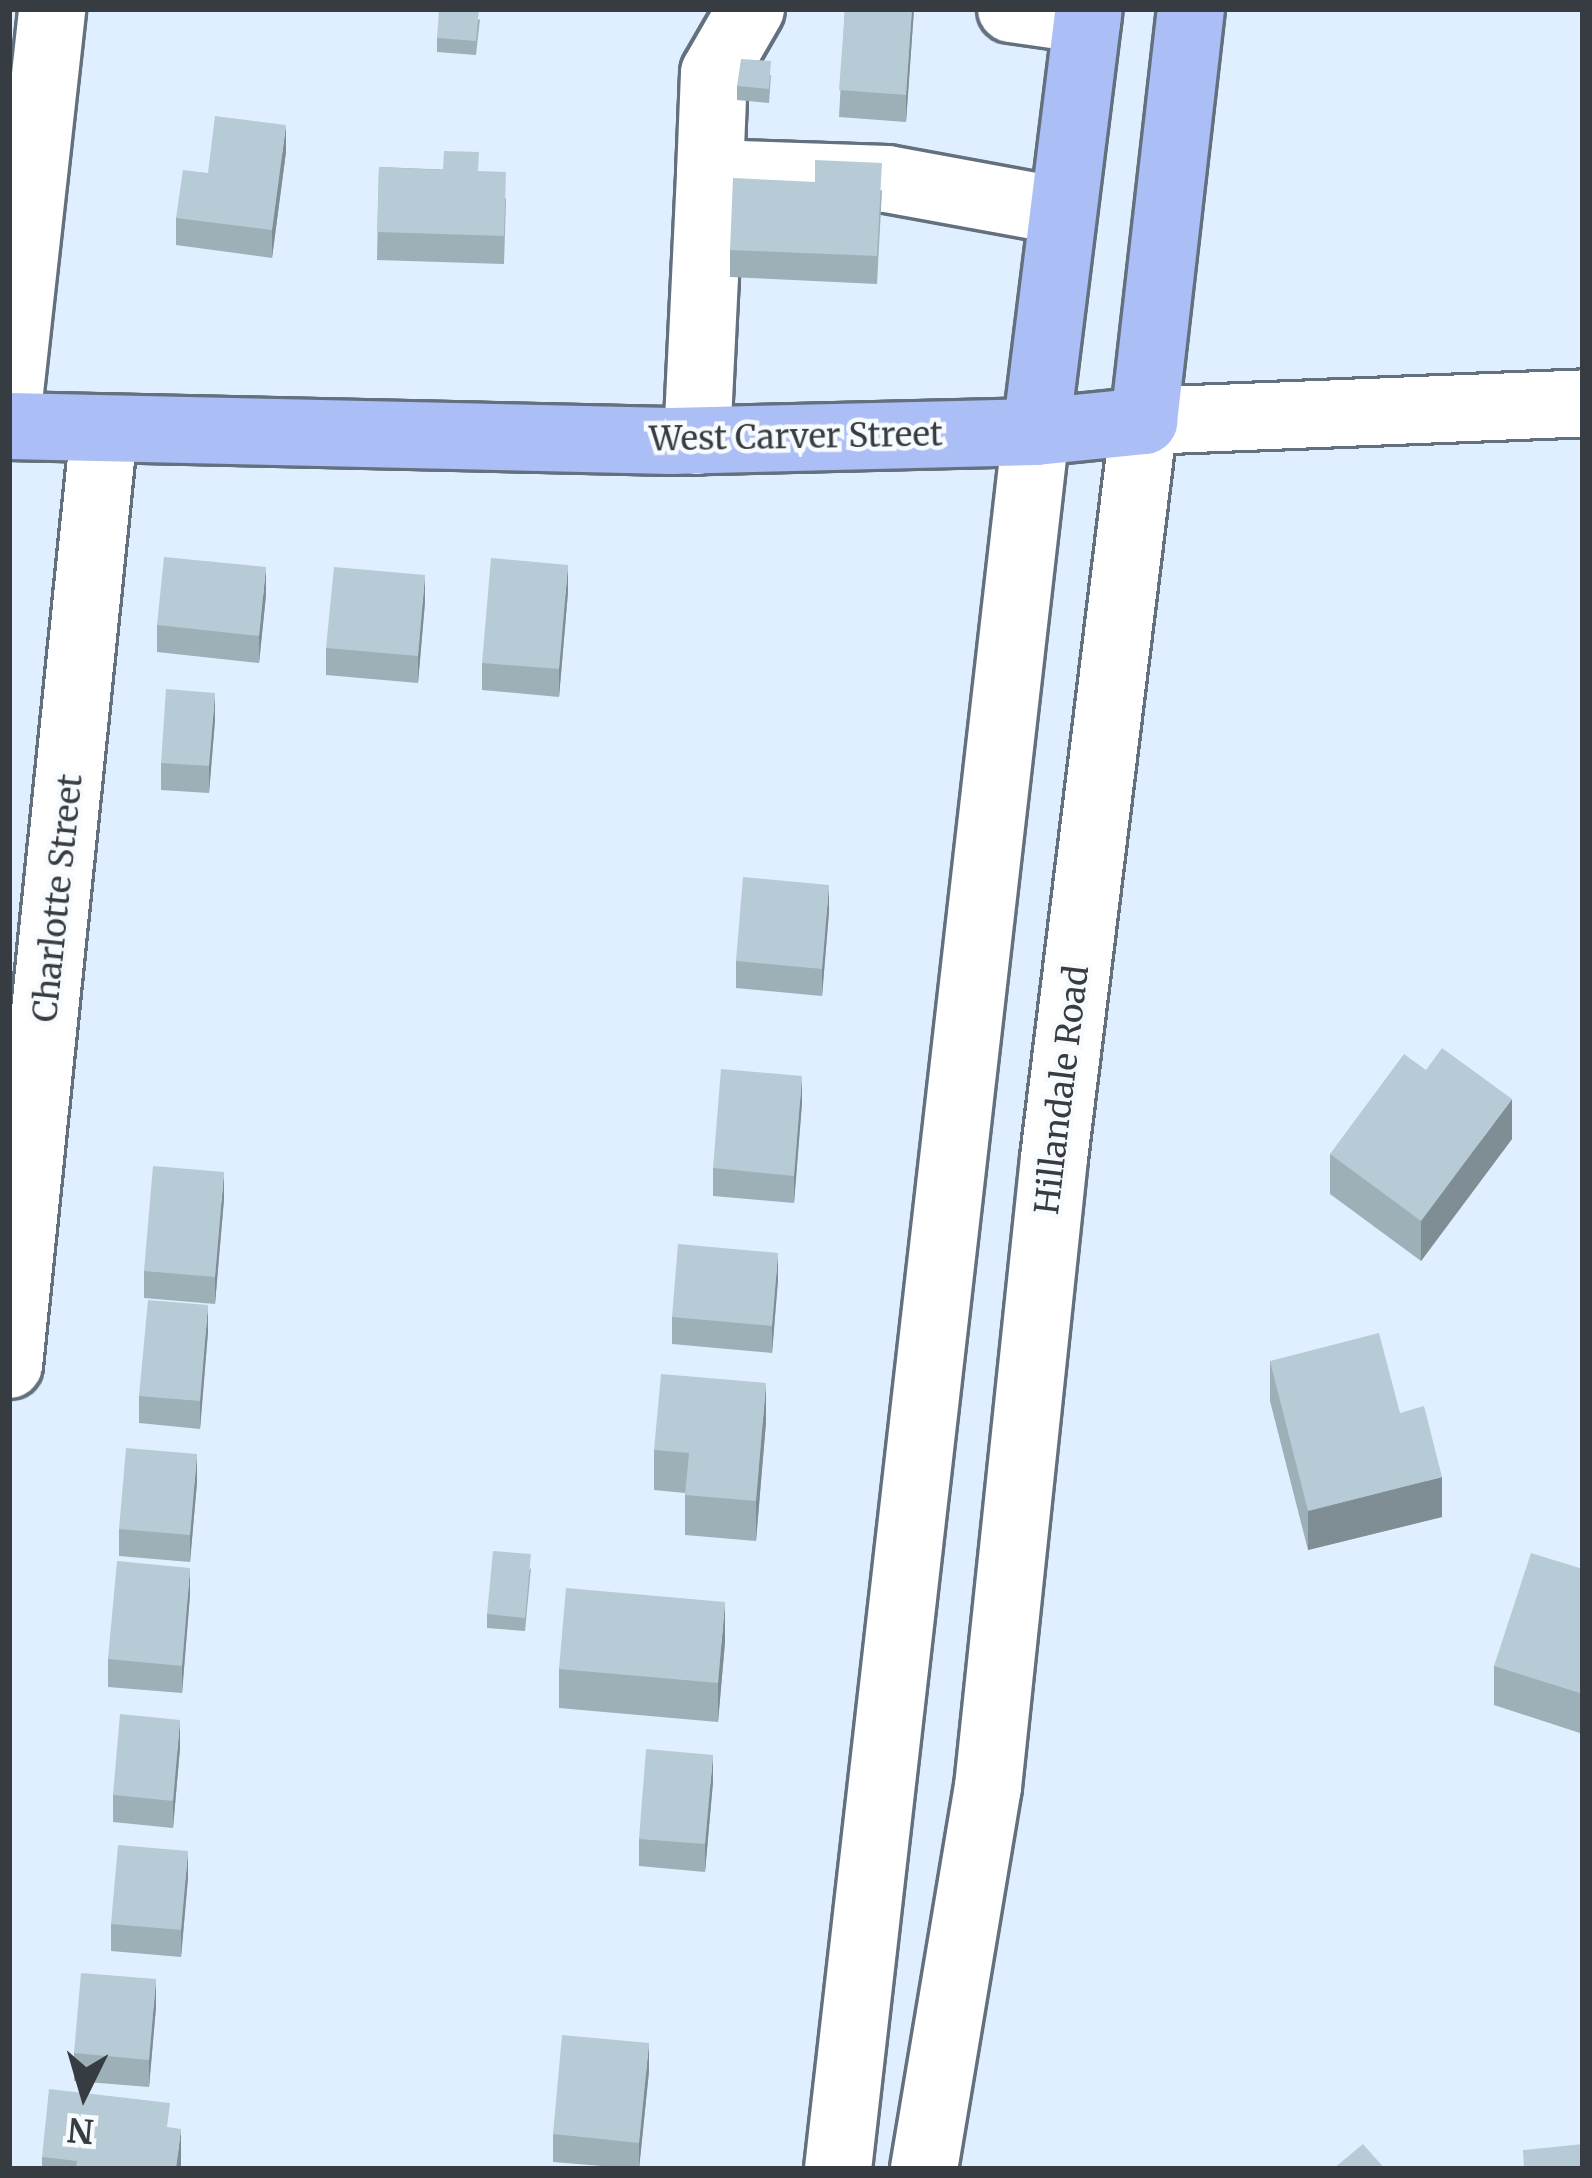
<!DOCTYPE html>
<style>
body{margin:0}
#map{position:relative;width:1592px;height:2178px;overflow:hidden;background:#e0efff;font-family:Merriweather,serif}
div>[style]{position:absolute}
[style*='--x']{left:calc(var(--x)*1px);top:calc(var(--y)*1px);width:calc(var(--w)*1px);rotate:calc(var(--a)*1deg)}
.roads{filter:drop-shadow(3px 0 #63707e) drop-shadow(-3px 0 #63707e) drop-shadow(0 3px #63707e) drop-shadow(0 -3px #63707e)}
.minor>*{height:66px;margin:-33px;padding:0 33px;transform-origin:33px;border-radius:33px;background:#fff}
.major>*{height:66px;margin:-33px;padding:0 33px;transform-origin:33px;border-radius:33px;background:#acbef6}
.wall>*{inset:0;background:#9dafb7}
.shaded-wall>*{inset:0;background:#7f8e95}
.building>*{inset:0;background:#b6cbd5}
span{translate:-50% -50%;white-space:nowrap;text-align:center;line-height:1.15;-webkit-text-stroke:9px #f8fbfe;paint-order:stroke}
.street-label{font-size:33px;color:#373c42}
.frame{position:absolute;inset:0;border:12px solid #373c42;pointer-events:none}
.north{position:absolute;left:24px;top:2034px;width:120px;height:120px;-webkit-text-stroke:9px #f8fbfe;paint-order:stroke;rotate:185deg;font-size:33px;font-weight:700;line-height:48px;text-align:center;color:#373c42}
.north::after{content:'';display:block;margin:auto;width:42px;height:54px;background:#373c42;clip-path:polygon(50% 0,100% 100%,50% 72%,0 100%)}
</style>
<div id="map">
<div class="roads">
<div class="minor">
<div style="--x:1011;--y:9;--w:77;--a:8.2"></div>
<div style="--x:710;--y:173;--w:100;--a:-87.7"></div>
<div style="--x:714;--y:73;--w:74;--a:-60"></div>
<div style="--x:9;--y:401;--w:394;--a:-83.7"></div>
<div style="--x:697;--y:441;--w:268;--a:-87.2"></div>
<div style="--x:710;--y:173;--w:177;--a:1.9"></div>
<div style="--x:887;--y:179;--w:178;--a:10.4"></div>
<div style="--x:9;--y:1365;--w:940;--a:-84.2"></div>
<div style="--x:838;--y:2169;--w:1748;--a:-83.5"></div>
<div style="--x:924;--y:2169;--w:387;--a:-80.5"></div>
<div style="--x:988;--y:1787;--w:632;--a:-84.01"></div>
<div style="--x:1054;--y:1158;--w:742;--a:-83.04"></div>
<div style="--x:1144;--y:421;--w:439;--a:-2.3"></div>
</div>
<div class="major">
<div style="--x:9;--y:426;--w:662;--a:1.3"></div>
<div style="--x:671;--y:441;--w:365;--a:-1.4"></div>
<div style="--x:1036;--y:432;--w:109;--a:-5.8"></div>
<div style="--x:1144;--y:421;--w:415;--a:-83.5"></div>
<div style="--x:1036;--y:432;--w:426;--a:-82.9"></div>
</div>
</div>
<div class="wall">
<div style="clip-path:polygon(845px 9px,914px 9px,906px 122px,839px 117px)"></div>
<div style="clip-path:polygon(480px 19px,476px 55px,437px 52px,437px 38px)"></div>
<div style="clip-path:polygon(771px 75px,769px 103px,737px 100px,737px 86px)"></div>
<div style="clip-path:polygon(286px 152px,272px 258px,176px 245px,176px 218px,208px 173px)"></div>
<div style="clip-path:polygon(379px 167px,479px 171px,506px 199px,504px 264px,377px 260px)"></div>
<div style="clip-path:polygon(882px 190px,877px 284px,730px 277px,730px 250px)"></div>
<div style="clip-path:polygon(568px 592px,559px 697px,482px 690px,482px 663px)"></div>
<div style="clip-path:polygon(266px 595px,259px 663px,157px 652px,157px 625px)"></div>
<div style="clip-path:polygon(425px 602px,418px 683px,326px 675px,326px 648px)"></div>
<div style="clip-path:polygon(215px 720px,209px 793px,161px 790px,161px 763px)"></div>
<div style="clip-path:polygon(829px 912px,822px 996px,736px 988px,736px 961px)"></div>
<div style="clip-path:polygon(802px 1103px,794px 1203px,713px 1196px,713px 1168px)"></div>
<div style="clip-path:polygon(1512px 1139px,1421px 1261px,1330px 1194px,1330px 1154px)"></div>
<div style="clip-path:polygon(224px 1199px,215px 1304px,144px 1298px,144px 1271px)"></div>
<div style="clip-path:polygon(778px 1280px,772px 1353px,672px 1344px,672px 1317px)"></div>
<div style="clip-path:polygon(208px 1332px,200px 1429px,139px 1423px,139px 1396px)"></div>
<div style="clip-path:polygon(1270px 1361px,1400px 1413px,1442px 1517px,1308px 1550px,1270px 1401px)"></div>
<div style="clip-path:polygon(766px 1422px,756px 1541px,685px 1535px,685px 1493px,654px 1490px,654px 1450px)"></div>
<div style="clip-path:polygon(197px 1482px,190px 1562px,119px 1556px,119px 1529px)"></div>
<div style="clip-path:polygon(531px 1568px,525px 1631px,487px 1628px,487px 1614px)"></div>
<div style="clip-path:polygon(1583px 1569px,1583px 1734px,1494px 1705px,1494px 1666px)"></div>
<div style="clip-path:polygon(190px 1595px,182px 1693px,108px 1687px,108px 1659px)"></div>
<div style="clip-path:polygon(725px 1642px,718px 1722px,559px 1708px,559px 1669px)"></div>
<div style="clip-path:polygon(180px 1748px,173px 1828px,113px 1822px,113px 1795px)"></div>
<div style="clip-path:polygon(713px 1782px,705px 1872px,639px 1866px,639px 1839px)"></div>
<div style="clip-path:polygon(188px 1878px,181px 1957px,111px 1951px,111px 1924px)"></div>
<div style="clip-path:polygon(156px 2007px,149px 2087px,74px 2081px,74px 2053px)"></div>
<div style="clip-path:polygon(649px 2071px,639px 2169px,553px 2162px,553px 2134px)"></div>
<div style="clip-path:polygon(170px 2128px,181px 2169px,42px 2169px,42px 2157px)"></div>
</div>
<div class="shaded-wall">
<div style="clip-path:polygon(912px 9px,914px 9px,906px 122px,906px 95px)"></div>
<div style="clip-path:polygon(286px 125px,286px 152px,272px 258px,272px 230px)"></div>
<div style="clip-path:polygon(568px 565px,568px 592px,559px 697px,559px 669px)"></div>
<div style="clip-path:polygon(266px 567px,266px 595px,259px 663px,259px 636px)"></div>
<div style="clip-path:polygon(425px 575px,425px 602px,418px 683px,418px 656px)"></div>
<div style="clip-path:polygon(215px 693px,215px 720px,209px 793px,209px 766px)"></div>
<div style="clip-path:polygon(829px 885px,829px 912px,822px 996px,822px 969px)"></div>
<div style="clip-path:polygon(802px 1076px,802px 1103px,794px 1203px,794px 1176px)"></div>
<div style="clip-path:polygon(1512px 1099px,1512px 1139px,1421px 1261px,1421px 1221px)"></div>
<div style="clip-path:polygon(224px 1172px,224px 1199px,215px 1304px,215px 1277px)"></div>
<div style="clip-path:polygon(778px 1253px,778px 1280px,772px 1353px,772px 1326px)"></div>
<div style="clip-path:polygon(208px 1305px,208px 1332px,200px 1429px,200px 1401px)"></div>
<div style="clip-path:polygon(766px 1383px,766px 1422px,756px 1541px,756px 1501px)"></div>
<div style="clip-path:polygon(197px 1454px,197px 1482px,190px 1562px,190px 1535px)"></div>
<div style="clip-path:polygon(1442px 1477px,1442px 1517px,1308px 1550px,1308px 1511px)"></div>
<div style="clip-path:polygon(190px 1568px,190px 1595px,182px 1693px,182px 1666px)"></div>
<div style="clip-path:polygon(725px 1602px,725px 1642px,718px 1722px,718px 1683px)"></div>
<div style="clip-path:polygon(180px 1720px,180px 1748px,173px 1828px,173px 1801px)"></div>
<div style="clip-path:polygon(713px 1755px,713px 1782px,705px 1872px,705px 1844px)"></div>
<div style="clip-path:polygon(188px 1851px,188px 1878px,181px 1957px,181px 1930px)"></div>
<div style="clip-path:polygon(156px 1979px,156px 2007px,149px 2087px,149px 2060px)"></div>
<div style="clip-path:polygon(649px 2043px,649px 2071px,639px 2169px,639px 2143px)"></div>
<div style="clip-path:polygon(181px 2129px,181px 2169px,176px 2169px)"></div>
</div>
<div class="building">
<div style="clip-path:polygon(439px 9px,479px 9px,476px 41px,437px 38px)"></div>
<div style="clip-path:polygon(845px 9px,912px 9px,906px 95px,839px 90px)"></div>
<div style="clip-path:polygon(741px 59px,771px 61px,769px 89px,737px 86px)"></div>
<div style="clip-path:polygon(215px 116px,286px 125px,272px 230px,176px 218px,183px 170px,208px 173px)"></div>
<div style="clip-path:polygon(444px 151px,479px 152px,478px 171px,506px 172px,504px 236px,377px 232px,379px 167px,443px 170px)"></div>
<div style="clip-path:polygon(815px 160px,882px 163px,877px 256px,730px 250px,733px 178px,815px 182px)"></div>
<div style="clip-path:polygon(164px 557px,266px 567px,259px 636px,157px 625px)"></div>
<div style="clip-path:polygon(491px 558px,568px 565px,559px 669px,482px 663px)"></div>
<div style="clip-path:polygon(334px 567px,425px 575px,418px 656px,326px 648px)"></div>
<div style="clip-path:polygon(166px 689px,215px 693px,209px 766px,161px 763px)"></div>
<div style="clip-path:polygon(743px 877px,829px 885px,822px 969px,736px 961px)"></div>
<div style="clip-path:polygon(1442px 1048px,1512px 1099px,1421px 1221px,1330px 1154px,1404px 1054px,1426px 1070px)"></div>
<div style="clip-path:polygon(721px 1069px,802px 1076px,794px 1176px,713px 1168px)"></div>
<div style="clip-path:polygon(153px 1166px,224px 1172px,215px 1277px,144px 1271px)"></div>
<div style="clip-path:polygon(678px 1244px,778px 1253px,772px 1326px,672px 1317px)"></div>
<div style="clip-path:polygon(148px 1300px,208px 1305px,200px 1401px,139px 1396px)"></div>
<div style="clip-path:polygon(1379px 1333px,1400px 1413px,1424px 1406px,1442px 1477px,1308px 1511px,1270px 1361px)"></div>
<div style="clip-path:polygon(661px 1374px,766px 1383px,756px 1501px,685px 1495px,689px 1453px,654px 1450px)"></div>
<div style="clip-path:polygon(126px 1448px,197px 1454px,190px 1535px,119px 1529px)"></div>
<div style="clip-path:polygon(493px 1551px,531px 1554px,525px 1618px,487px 1614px)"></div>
<div style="clip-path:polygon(1531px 1553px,1583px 1569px,1583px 1694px,1494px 1666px)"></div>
<div style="clip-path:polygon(117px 1561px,190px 1568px,182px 1666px,108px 1659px)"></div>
<div style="clip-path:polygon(566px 1588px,725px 1602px,718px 1683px,559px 1669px)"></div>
<div style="clip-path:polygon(120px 1714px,180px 1720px,173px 1801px,113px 1795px)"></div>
<div style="clip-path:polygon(646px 1749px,713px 1755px,705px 1844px,639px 1839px)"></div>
<div style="clip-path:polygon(118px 1845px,188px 1851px,181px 1930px,111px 1924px)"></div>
<div style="clip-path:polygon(81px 1973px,156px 1979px,149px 2060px,74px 2053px)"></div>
<div style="clip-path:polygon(562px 2035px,649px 2043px,639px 2143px,553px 2134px)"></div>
<div style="clip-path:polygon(49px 2089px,170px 2103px,167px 2127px,181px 2129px,176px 2169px,76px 2169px,77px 2161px,42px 2157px)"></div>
<div style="clip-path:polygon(1363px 2144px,1385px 2169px,1333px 2169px)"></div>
<div style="clip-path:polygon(1583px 2144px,1583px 2169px,1524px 2169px,1523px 2150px)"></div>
</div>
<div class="street-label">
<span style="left:796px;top:437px;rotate:-1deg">West Carver Street</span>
<span style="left:58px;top:898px;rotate:-84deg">Charlotte Street</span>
<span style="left:1062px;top:1090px;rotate:-83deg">Hillandale Road</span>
</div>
<div class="frame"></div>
<div class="north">N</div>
</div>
